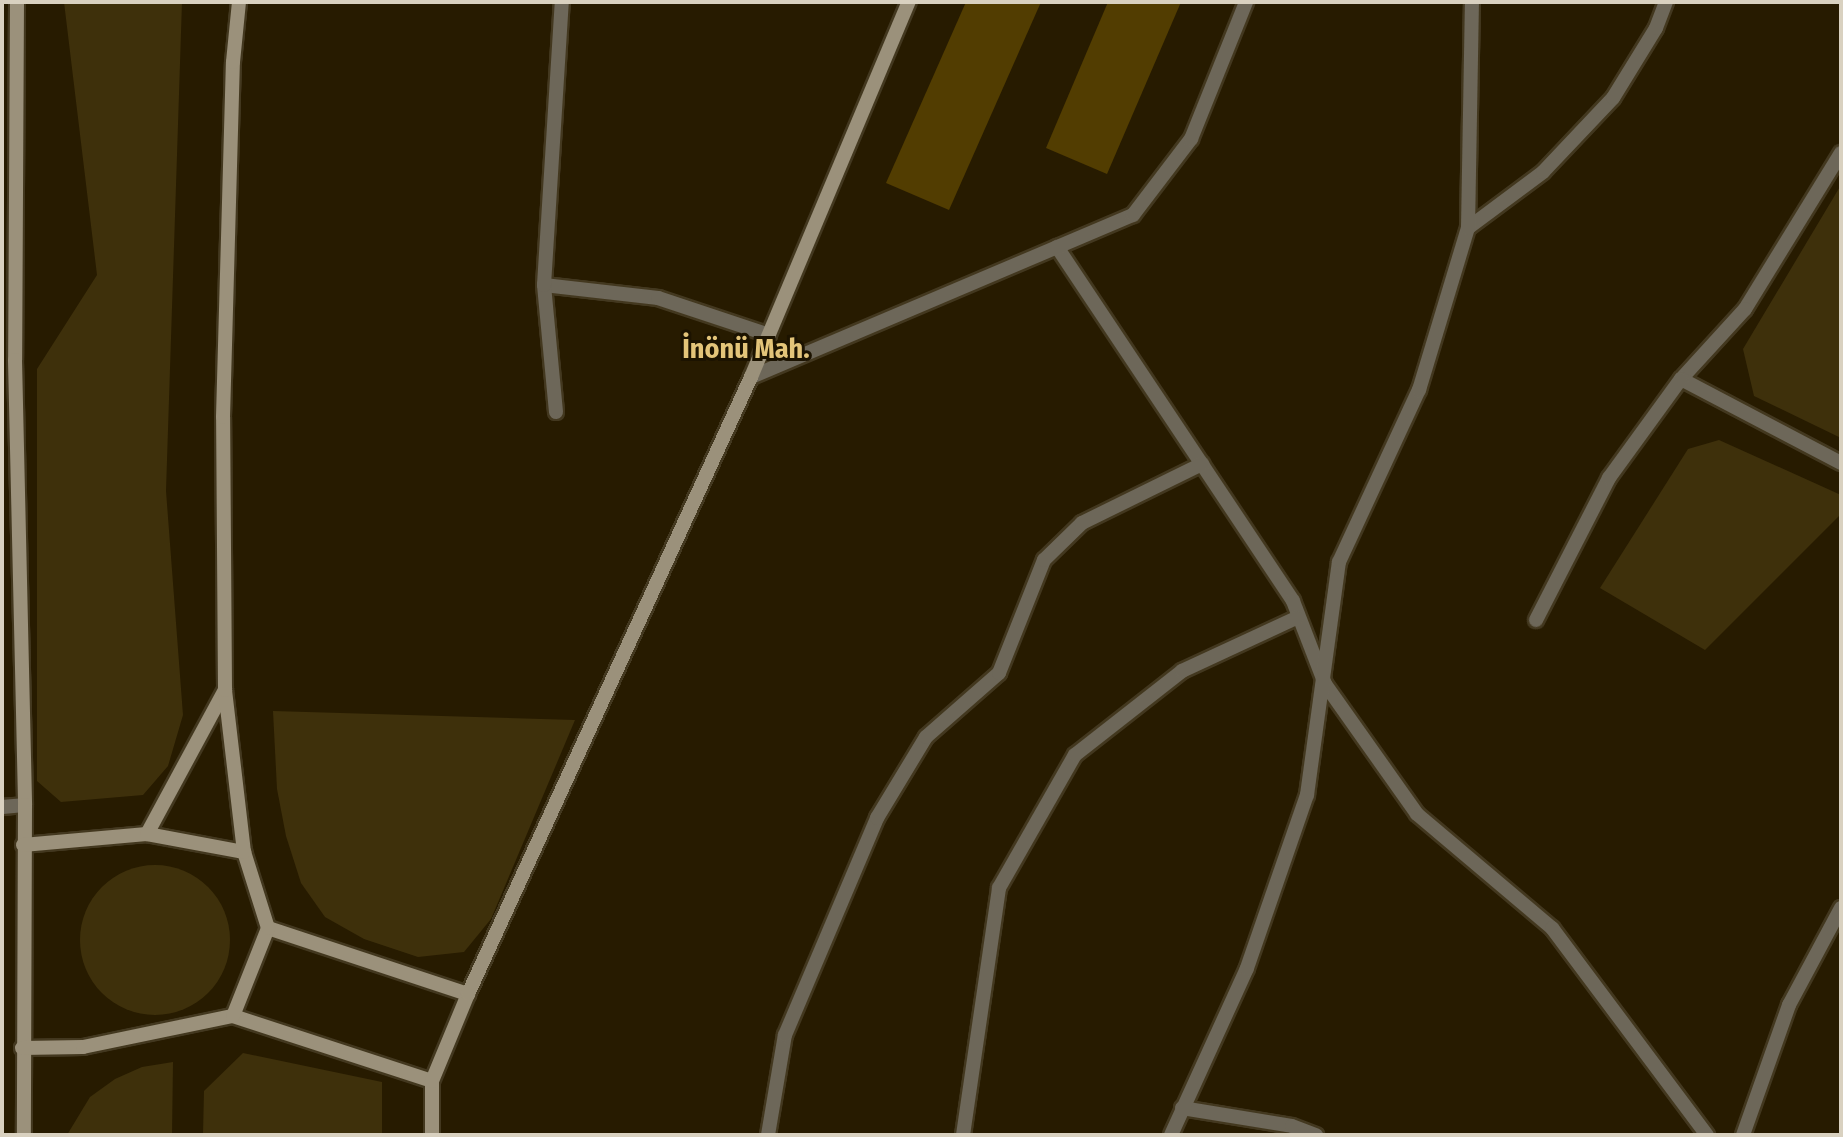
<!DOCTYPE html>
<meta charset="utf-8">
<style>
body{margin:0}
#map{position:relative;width:1843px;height:1137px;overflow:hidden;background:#271b00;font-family:"Fira Sans Condensed",sans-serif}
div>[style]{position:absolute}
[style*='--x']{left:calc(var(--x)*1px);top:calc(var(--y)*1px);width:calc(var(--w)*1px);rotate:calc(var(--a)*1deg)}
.green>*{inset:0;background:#3e300b}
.round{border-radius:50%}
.building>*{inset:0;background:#523d01}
.roads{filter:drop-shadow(2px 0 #43381f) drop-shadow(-2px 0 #43381f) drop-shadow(0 2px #43381f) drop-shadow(0 -2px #43381f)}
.street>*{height:14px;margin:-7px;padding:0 7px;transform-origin:7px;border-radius:7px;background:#6d6759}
.secondary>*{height:14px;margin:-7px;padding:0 7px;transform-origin:7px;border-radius:7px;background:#9b917b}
span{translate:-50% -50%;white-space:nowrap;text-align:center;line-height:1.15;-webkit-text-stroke:6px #1c1300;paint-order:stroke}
.district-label{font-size:28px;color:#e3c479;font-weight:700}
.frame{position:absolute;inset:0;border:4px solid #d9d1c0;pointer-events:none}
</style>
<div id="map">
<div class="green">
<div style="clip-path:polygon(64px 2px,182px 2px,166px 491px,183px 715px,168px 766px,143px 795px,61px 802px,37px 781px,37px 369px,97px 275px)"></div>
<div style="clip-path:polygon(1841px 185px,1841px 438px,1754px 396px,1743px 349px)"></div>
<div style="clip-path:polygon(1719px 440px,1841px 495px,1841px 514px,1705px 650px,1600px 588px,1688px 449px)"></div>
<div style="clip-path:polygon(273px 711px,575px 720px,491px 919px,464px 952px,418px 957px,364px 939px,325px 917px,301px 883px,286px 836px,277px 789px)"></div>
<div class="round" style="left:80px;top:865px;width:150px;height:150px"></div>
<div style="clip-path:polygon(243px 1053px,382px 1082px,382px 1135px,203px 1135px,204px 1091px)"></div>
<div style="clip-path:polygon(173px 1062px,172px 1135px,67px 1135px,90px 1097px,115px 1079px,142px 1067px)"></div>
</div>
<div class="building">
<div style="clip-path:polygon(966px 2px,1041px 2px,949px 210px,886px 183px)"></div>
<div style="clip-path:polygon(1108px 2px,1181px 2px,1107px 174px,1046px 148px)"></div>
</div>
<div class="roads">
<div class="street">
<div style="--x:1841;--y:153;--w:183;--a:121.6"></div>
<div style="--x:1745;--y:309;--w:95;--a:132.4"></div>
<div style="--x:1681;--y:379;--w:181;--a:27.7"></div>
<div style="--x:1468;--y:228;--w:94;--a:-36.7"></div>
<div style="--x:1543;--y:172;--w:102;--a:-46.6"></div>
<div style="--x:1613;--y:98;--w:82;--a:-58.4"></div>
<div style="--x:1656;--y:28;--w:28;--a:-69"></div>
<div style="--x:1057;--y:247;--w:425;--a:56.3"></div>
<div style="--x:1293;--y:601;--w:89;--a:68.9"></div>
<div style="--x:1325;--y:684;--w:159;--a:54.7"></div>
<div style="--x:1417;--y:814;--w:177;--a:40.2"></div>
<div style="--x:1552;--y:928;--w:259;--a:53.2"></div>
<div style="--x:544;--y:285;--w:115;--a:6.5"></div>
<div style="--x:658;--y:298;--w:117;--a:18.4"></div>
<div style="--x:751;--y:377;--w:415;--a:-23"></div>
<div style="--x:1133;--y:215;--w:96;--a:-52.7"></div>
<div style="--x:1191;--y:139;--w:148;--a:-68.1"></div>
<div style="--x:556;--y:412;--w:128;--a:-95.4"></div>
<div style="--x:544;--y:285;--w:284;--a:-86.4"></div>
<div style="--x:1536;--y:620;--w:160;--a:-62.8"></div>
<div style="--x:1609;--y:478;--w:122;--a:-54"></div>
<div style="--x:2;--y:807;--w:23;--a:-5"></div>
<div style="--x:1182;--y:1108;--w:111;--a:9.3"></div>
<div style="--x:1292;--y:1126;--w:26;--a:21"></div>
<div style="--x:768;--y:1135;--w:101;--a:-80.4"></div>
<div style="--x:785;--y:1035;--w:236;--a:-67"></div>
<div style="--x:877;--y:818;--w:95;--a:-58.8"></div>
<div style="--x:926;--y:737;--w:97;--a:-41.2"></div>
<div style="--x:999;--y:673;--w:122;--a:-68.3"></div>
<div style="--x:1044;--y:560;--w:53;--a:-44.2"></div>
<div style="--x:1082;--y:523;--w:134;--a:-26.2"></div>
<div style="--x:963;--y:1135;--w:250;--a:-81.7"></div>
<div style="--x:999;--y:888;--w:153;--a:-60.3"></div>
<div style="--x:1075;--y:755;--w:136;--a:-38.1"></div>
<div style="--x:1182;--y:671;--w:126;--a:-24.9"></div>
<div style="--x:1171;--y:1135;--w:183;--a:-65.5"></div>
<div style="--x:1247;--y:968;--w:183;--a:-70.9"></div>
<div style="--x:1307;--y:795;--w:235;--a:-82.2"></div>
<div style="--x:1339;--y:562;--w:190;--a:-65.1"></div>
<div style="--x:1419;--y:390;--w:169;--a:-73.2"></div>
<div style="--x:1468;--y:228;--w:226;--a:-89"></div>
<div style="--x:1743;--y:1135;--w:138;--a:-70.5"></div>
<div style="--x:1789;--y:1005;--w:110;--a:-61.8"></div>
</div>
<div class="secondary">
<div style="--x:17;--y:2;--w:358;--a:90.3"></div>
<div style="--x:15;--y:360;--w:445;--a:88.7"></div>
<div style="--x:25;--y:805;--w:330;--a:90.2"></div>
<div style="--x:147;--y:834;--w:164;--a:-61.6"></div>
<div style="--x:23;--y:845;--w:124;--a:-5.1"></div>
<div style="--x:147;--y:834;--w:99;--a:10.5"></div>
<div style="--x:268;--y:928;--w:211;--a:18.3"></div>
<div style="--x:233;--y:1016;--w:209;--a:18.1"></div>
<div style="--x:22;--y:1048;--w:61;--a:-0.9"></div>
<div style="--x:83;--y:1047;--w:153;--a:-11.7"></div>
<div style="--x:233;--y:1016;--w:95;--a:-68.3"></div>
<div style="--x:268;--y:928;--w:80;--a:-107.5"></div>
<div style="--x:244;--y:852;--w:163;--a:-96.7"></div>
<div style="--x:225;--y:690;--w:273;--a:-90.4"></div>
<div style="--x:223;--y:417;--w:355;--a:-88.4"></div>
<div style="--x:233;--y:62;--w:60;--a:-84.3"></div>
<div style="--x:432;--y:1135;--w:54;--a:-90"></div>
<div style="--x:432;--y:1081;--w:94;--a:-67.5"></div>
<div style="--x:468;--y:994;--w:679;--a:-65.36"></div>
<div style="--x:751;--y:377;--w:407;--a:-67.2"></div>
</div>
</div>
<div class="district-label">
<span style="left:746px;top:349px">İnönü Mah.</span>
</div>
<div class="frame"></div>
</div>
